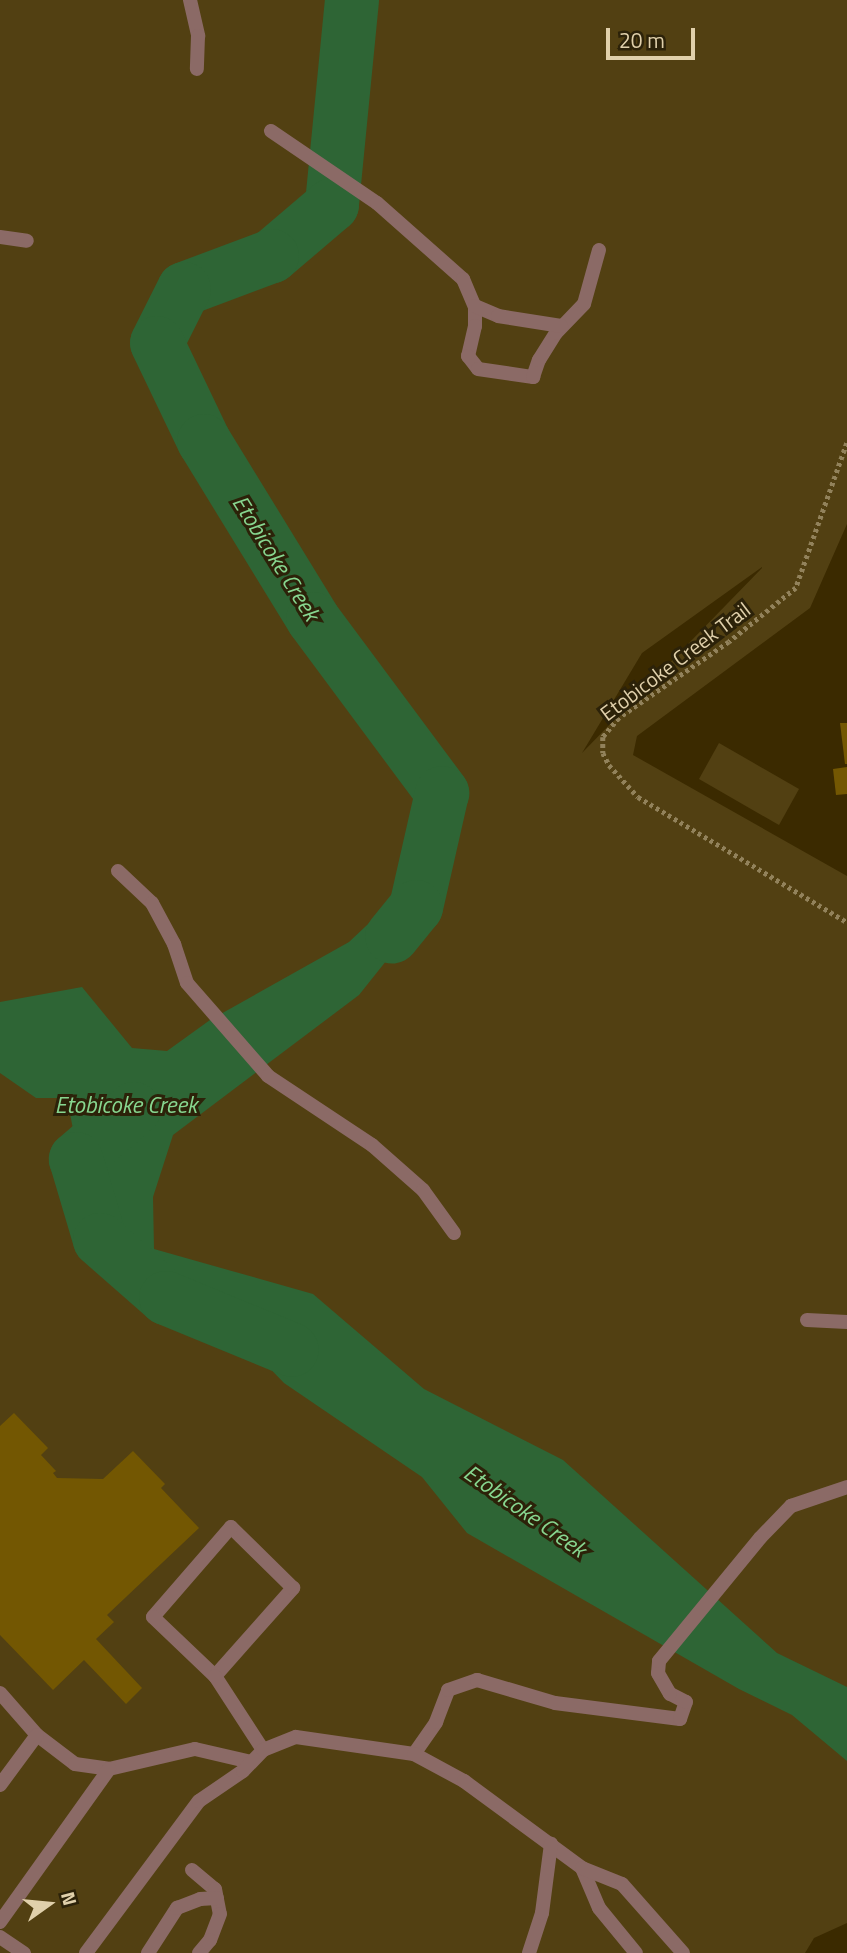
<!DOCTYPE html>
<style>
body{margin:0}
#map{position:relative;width:847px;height:1953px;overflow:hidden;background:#3b2a00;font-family:"Titillium Web",sans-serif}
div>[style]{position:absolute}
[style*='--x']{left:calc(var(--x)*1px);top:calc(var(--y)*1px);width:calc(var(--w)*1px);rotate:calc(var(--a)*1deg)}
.green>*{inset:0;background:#524012}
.water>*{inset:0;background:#2e6535}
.river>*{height:54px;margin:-27px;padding:0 27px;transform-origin:27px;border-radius:27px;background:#2e6535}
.building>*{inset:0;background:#735702}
.path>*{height:4.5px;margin-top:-2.25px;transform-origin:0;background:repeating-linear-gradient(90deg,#92825b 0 3.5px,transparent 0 7px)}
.service>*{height:14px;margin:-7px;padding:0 7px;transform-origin:7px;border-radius:7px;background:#8b6a66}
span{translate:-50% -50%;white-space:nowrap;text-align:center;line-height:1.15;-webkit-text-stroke:6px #2c2209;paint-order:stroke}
.street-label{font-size:21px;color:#e0d0ab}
.water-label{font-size:23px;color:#87d68f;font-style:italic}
.north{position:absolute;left:14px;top:1869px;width:70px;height:70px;-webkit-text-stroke:5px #2c2209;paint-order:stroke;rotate:75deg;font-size:19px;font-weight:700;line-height:28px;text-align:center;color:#e0d0ab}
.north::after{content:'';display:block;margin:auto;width:24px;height:32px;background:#e0d0ab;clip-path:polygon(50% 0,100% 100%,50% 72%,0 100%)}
.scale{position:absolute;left:606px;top:28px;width:89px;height:32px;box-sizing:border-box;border:4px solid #e0d0ab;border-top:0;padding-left:9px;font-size:21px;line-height:24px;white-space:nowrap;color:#e0d0ab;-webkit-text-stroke:5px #2c2209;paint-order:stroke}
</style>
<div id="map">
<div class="green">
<div style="clip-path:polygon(evenodd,0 0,847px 0,847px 524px,810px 608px,637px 736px,633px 755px,847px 876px,847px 1923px,814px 1938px,805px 1953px,0 1953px,0 0,762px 567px,762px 568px,582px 753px,642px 653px,762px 567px)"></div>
<div style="clip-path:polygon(719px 743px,799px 789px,779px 825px,699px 779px)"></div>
</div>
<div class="water">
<div style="clip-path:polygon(435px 861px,402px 941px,359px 995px,173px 1135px,153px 1197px,154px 1249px,313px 1294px,424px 1389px,563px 1460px,777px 1653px,847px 1687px,847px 1761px,792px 1715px,739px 1689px,467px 1533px,422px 1477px,284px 1383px,217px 1314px,114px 1250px,87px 1202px,67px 1098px,36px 1098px,0 1073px,0 1002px,82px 987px,132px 1048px,167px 1051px,210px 1020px,349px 942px)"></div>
</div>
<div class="river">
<div style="--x:352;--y:0;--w:206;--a:95.6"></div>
<div style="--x:332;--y:205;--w:79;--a:139.6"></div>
<div style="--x:272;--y:256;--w:94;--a:159.4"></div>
<div style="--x:184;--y:289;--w:60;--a:116.6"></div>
<div style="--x:157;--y:343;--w:109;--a:64.4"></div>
<div style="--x:204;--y:441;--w:209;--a:58.5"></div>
<div style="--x:313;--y:619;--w:217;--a:53.4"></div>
<div style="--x:442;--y:793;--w:117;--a:102.8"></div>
<div style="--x:416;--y:907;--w:38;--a:129"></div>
<div style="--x:134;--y:1109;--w:77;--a:139.2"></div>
<div style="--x:76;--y:1159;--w:84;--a:73.5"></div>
<div style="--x:100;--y:1240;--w:88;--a:41.3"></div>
<div style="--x:166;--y:1298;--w:136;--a:22.4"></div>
</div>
<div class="building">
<div style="clip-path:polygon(840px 723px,847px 723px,847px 764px,845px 764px)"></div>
<div style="clip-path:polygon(847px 767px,847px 794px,836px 795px,833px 769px)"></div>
<div style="clip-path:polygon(14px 1413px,48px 1448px,41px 1455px,56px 1471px,53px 1473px,57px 1478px,103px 1479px,133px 1451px,165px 1484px,161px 1488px,199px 1528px,107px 1615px,114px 1622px,96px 1639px,142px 1688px,126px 1704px,84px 1660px,53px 1690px,0 1635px,0 1426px)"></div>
</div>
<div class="path">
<div style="--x:847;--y:443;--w:154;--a:109.4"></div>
<div style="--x:796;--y:588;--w:86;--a:141.1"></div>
<div style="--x:729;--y:642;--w:134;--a:145.4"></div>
<div style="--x:619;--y:718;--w:25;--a:130"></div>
<div style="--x:603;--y:737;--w:16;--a:90"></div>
<div style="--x:603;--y:753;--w:13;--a:63"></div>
<div style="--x:609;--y:765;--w:43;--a:47.8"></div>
<div style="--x:638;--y:797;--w:244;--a:30.9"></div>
</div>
<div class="service">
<div style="--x:190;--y:0;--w:37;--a:77"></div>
<div style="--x:198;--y:36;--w:33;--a:92"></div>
<div style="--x:271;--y:131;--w:128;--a:34.2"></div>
<div style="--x:377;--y:203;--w:115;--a:41.5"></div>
<div style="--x:463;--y:279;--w:30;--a:67"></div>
<div style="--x:475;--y:307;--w:19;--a:90"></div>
<div style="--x:475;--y:326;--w:31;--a:103"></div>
<div style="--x:468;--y:356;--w:16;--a:52"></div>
<div style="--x:478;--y:369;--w:56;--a:8.3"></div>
<div style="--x:533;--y:377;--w:18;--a:-71"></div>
<div style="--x:539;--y:360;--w:32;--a:-58"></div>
<div style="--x:556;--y:333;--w:40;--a:-46"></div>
<div style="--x:584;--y:304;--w:56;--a:-74.5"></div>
<div style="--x:0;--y:237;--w:27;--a:8"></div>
<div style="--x:475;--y:306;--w:25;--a:23"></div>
<div style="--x:498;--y:316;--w:64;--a:9"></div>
<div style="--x:118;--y:871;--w:47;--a:43.3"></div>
<div style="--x:152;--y:903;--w:47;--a:61.8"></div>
<div style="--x:174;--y:944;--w:41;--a:71.6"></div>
<div style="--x:187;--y:983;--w:123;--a:48.9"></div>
<div style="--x:268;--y:1076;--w:125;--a:33.6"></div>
<div style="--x:372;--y:1145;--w:68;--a:41.4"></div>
<div style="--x:423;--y:1190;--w:53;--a:54.2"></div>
<div style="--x:807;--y:1320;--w:40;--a:2.9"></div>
<div style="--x:215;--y:1676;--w:118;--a:-48.4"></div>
<div style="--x:293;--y:1588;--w:87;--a:-135.5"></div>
<div style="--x:231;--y:1527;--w:119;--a:130.9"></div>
<div style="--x:153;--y:1617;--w:86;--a:43.6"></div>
<div style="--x:215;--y:1676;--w:88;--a:57"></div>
<div style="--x:0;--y:1693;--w:56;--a:48.6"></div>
<div style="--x:37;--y:1735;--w:48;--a:37.3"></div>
<div style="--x:75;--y:1764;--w:34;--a:8"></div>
<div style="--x:109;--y:1769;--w:88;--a:-13.1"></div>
<div style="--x:195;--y:1749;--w:57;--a:13.1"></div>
<div style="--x:414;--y:1754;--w:39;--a:-55"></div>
<div style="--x:436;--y:1722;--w:34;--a:-69"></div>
<div style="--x:448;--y:1690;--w:31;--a:-19"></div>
<div style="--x:477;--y:1680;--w:81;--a:16.4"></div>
<div style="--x:555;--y:1703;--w:126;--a:7.3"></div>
<div style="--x:680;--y:1719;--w:18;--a:-71"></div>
<div style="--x:686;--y:1702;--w:18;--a:-153"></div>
<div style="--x:670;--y:1694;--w:24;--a:-120"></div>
<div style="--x:658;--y:1673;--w:12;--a:-85"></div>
<div style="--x:659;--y:1661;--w:159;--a:-50.6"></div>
<div style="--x:760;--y:1538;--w:45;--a:-45.9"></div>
<div style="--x:791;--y:1506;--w:59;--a:-18.7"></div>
<div style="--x:0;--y:1785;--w:62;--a:-53.5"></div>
<div style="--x:582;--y:1868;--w:43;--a:67"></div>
<div style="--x:599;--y:1908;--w:58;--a:50.6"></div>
<div style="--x:192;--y:1870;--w:30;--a:40"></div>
<div style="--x:215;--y:1889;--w:25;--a:79"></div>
<div style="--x:220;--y:1914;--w:28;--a:111"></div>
<div style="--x:210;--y:1940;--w:17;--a:130"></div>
<div style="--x:0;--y:1922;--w:188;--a:-54.5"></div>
<div style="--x:0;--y:1937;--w:29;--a:34"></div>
<div style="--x:86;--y:1953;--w:189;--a:-53.4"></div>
<div style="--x:199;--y:1801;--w:53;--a:-34.3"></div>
<div style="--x:243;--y:1771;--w:29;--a:-46"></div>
<div style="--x:263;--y:1750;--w:35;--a:-22"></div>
<div style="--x:296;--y:1737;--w:119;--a:8.2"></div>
<div style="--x:414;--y:1754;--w:57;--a:28.4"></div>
<div style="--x:464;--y:1781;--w:147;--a:36.4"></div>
<div style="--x:582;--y:1868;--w:43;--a:21.8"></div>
<div style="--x:622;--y:1884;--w:92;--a:48.5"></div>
<div style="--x:148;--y:1953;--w:54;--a:-57.2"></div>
<div style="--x:177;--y:1908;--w:25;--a:-21"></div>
<div style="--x:200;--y:1899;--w:17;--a:-3"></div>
<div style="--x:529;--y:1953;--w:42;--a:-72"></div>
<div style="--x:542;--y:1913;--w:70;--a:-82.6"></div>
</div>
<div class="street-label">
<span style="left:675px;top:661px;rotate:-37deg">Etobicoke Creek Trail</span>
</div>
<div class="water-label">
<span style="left:276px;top:558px;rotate:58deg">Etobicoke Creek</span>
<span style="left:126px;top:1105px">Etobicoke Creek</span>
<span style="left:525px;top:1511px;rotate:35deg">Etobicoke Creek</span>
</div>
<div class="north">N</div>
<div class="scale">20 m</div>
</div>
